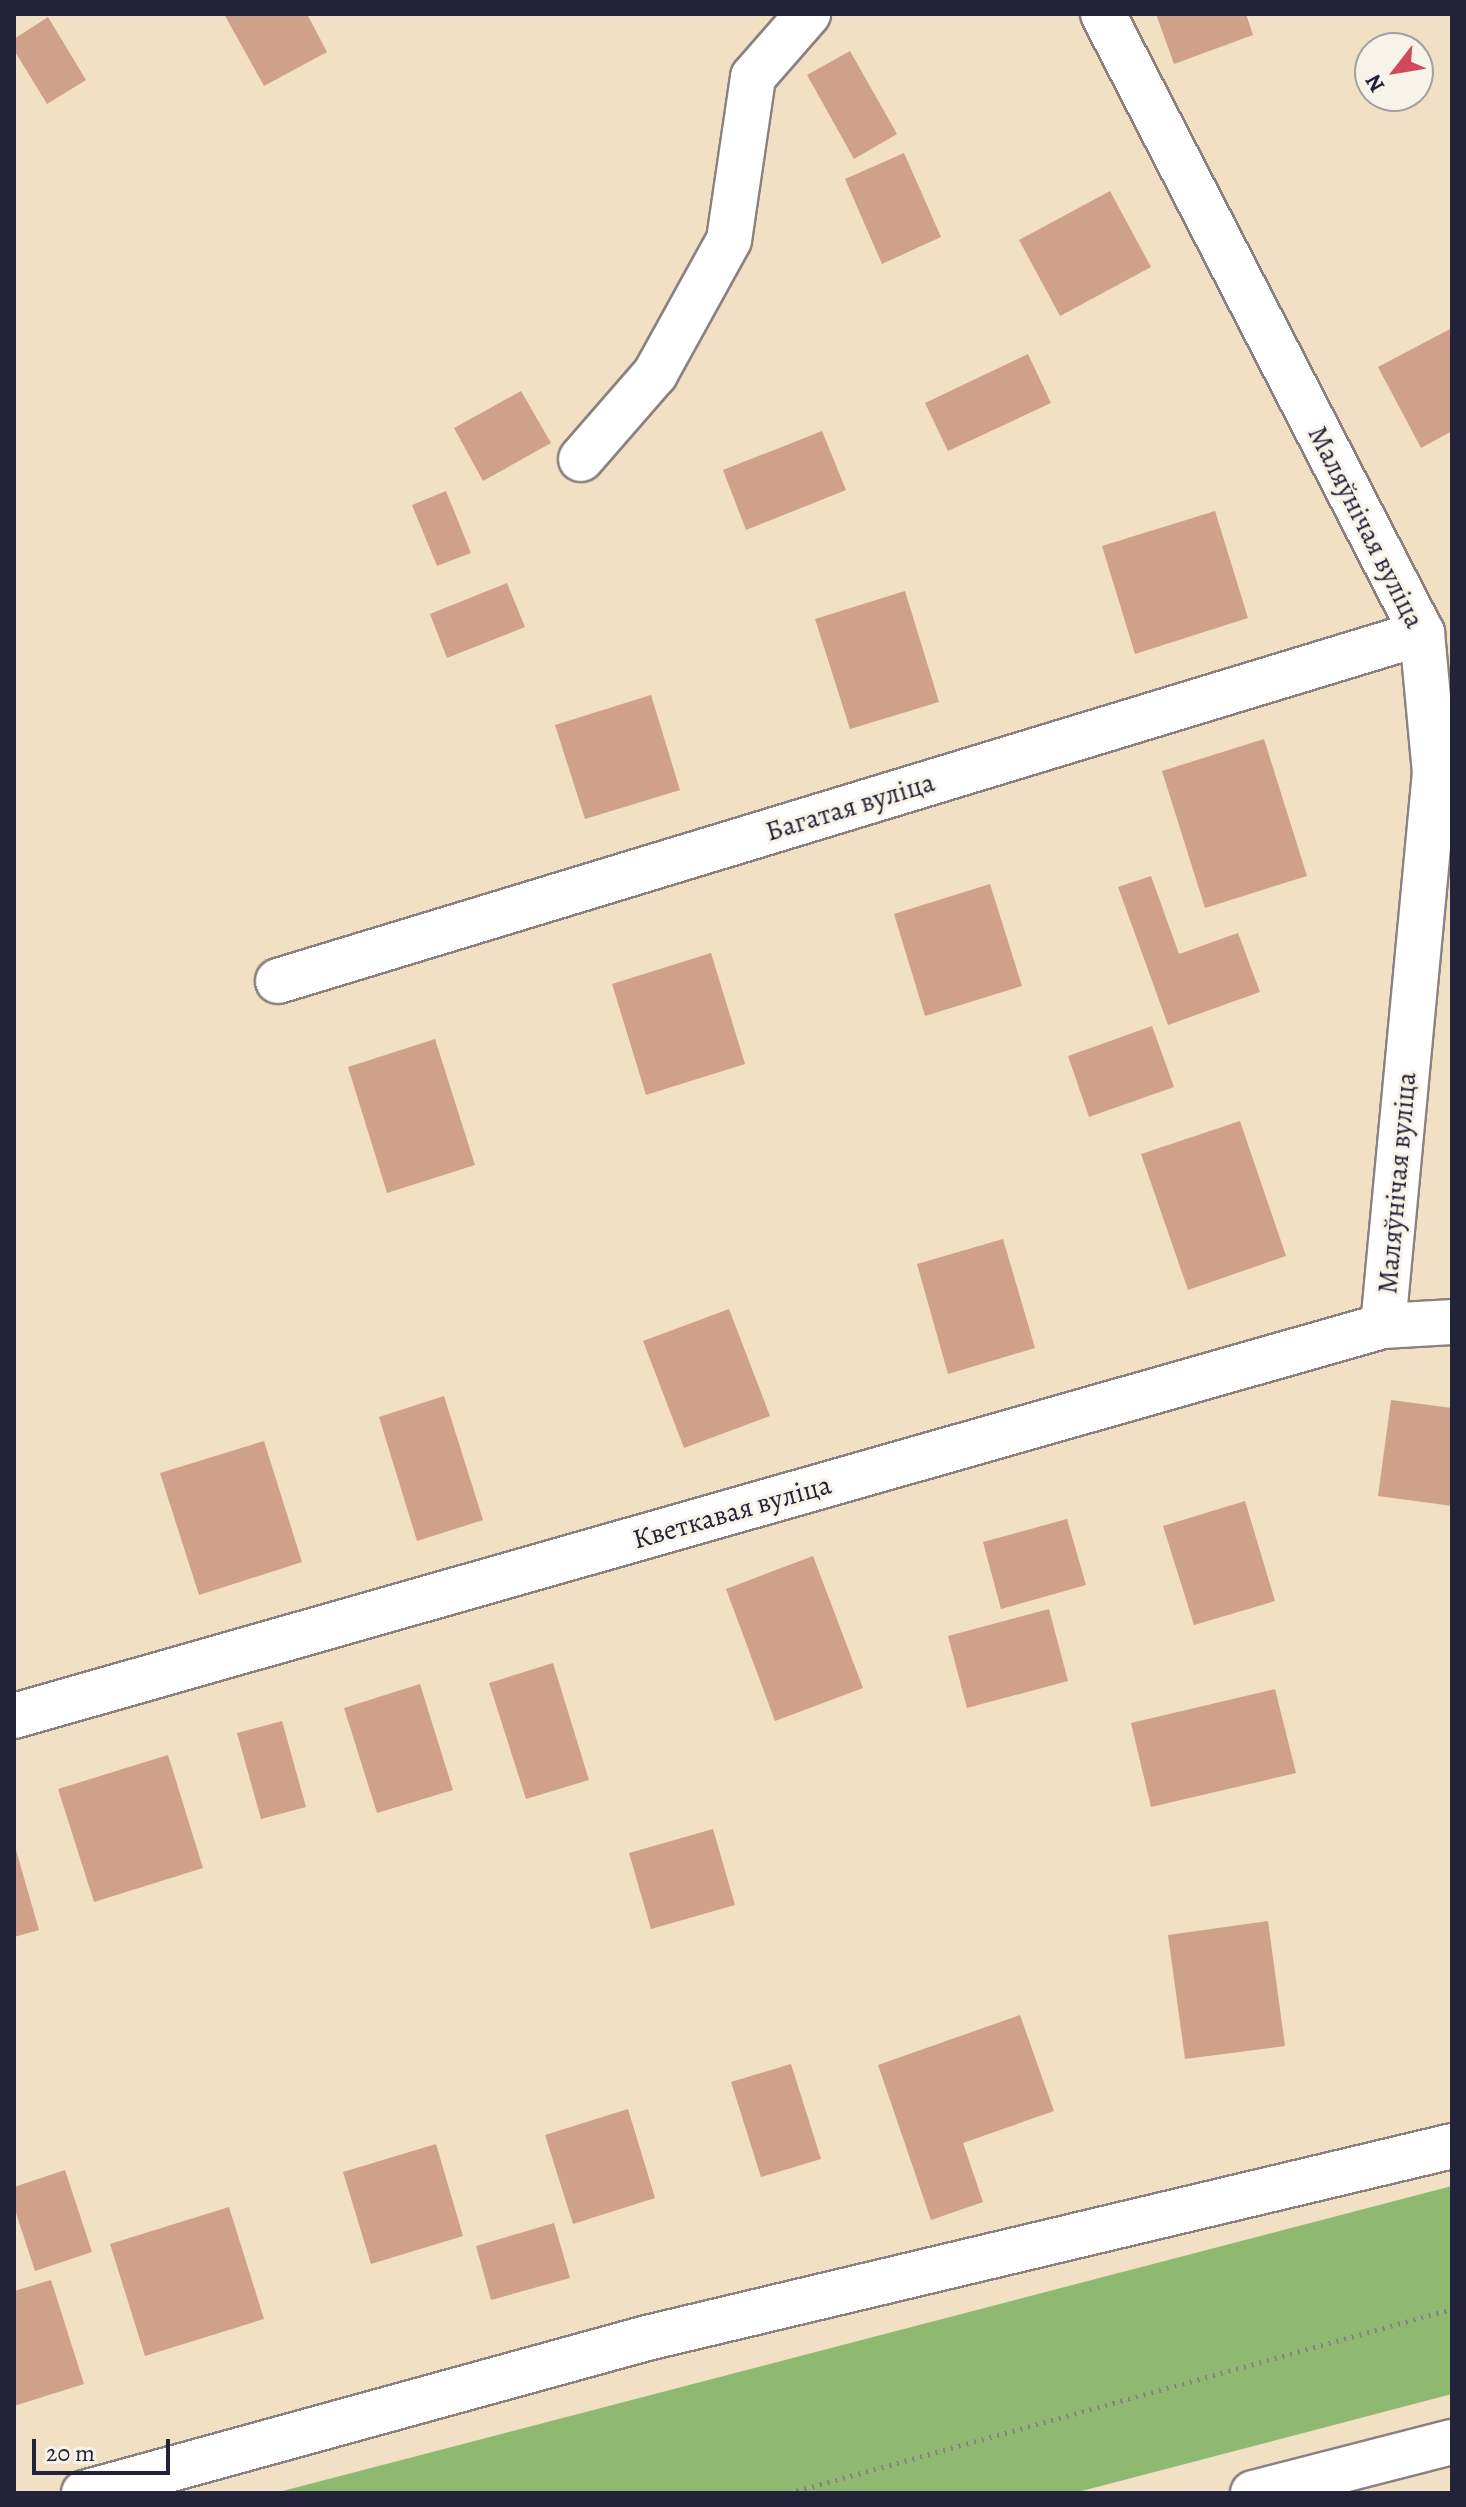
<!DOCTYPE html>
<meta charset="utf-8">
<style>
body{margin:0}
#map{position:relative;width:1466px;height:2507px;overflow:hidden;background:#f1e0c4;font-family:Alegreya,serif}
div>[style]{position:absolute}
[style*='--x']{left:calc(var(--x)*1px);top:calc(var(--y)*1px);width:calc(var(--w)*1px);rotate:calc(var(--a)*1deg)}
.forest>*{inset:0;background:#8fb970}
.building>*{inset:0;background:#d0a18a}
.path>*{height:5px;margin-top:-2.5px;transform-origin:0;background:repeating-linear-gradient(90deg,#8a8180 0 2px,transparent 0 8px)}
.roads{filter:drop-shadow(2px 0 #8a8180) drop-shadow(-2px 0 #8a8180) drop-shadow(0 2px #8a8180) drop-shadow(0 -2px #8a8180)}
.minor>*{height:44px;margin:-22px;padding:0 22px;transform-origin:22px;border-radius:22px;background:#fff}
.major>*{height:44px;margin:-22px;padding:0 22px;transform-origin:22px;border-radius:22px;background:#fff}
span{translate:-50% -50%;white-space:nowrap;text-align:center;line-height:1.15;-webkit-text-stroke:6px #f7f3e8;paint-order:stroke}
.street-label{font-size:28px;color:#22223b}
.frame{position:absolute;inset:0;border:16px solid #22223b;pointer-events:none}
.north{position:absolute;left:1354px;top:32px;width:80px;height:80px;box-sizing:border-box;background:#f7f3e8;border:2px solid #a29fa3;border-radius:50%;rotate:239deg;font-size:22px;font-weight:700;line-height:32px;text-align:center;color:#22223b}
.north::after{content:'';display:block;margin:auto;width:28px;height:36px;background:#d1495b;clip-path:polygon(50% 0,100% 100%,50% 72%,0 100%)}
.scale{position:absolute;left:32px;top:2439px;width:138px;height:36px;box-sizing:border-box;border:4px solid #22223b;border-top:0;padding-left:10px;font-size:24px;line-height:28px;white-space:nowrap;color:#22223b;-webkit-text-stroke:6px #f7f3e8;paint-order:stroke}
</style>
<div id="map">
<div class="forest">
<div style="clip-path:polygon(1452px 2186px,1452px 2394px,1074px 2493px,275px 2493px)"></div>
</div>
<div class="building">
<div style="clip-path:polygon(224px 14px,307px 14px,327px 52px,264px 86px)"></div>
<div style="clip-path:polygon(1156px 14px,1246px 14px,1253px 35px,1174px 64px)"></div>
<div style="clip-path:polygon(48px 17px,86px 80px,47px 104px,14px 50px,14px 39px)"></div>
<div style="clip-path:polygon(850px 51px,897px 134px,854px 159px,807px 75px)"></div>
<div style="clip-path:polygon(904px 153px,941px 237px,882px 264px,845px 179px)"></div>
<div style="clip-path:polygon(1110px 191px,1151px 267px,1060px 316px,1019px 240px)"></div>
<div style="clip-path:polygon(1452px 328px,1452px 431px,1421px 448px,1378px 367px)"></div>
<div style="clip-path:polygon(1028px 354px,1051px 403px,948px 451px,925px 403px)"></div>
<div style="clip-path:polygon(521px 391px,551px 443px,483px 481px,454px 428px)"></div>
<div style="clip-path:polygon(822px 431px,846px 490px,746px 530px,723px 470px)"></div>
<div style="clip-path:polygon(446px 491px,471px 553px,437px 566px,412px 505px)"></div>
<div style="clip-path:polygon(1215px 511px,1248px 618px,1135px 654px,1102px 546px)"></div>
<div style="clip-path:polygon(507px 583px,525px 627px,447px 658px,430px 614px)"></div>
<div style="clip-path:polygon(905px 591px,939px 702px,850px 729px,815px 619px)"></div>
<div style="clip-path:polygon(651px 695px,680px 790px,585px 819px,555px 725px)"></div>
<div style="clip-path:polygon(1264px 739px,1307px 876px,1205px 908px,1162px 771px)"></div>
<div style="clip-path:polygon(1151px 876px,1179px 954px,1238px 933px,1260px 992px,1168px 1025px,1118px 887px)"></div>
<div style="clip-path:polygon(990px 884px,1022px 986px,925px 1016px,894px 914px)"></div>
<div style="clip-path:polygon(711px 953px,745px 1064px,646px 1095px,612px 984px)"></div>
<div style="clip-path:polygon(1152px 1026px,1174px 1087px,1089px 1117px,1068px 1056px)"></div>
<div style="clip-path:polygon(435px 1039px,475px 1165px,387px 1193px,348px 1067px)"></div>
<div style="clip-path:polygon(1240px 1121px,1286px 1256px,1188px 1290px,1141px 1154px)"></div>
<div style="clip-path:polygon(1003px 1239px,1035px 1348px,948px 1374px,917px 1264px)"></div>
<div style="clip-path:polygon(729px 1309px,770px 1416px,684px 1448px,643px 1341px)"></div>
<div style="clip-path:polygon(444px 1396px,483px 1520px,417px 1541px,379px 1417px)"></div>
<div style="clip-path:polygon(1391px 1400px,1452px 1408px,1452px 1506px,1378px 1496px)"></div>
<div style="clip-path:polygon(264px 1441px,302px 1562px,199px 1595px,160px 1473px)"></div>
<div style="clip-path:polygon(1245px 1501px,1275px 1601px,1194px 1625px,1163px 1526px)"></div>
<div style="clip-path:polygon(1067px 1519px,1086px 1585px,1001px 1609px,983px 1542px)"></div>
<div style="clip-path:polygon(813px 1556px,863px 1688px,775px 1721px,726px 1589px)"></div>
<div style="clip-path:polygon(1049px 1609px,1068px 1681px,967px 1708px,948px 1636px)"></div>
<div style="clip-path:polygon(553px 1663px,589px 1780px,526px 1799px,489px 1683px)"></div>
<div style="clip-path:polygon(420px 1684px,453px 1790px,377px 1813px,344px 1708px)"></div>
<div style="clip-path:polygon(1275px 1689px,1296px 1773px,1151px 1807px,1131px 1723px)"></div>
<div style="clip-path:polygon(282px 1721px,306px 1807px,261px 1819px,237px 1733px)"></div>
<div style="clip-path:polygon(168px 1755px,203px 1868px,94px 1902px,58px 1789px)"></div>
<div style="clip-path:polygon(713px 1829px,735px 1905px,651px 1929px,629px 1853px)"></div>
<div style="clip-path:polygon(14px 1843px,39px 1930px,14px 1937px)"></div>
<div style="clip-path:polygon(1268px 1921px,1285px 2046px,1185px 2059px,1168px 1935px)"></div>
<div style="clip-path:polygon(1020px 2015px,1054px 2111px,963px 2143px,983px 2202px,931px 2220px,878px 2065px)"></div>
<div style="clip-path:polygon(791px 2064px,821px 2159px,761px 2177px,731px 2082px)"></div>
<div style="clip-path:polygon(628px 2109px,655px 2198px,573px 2224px,545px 2135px)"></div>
<div style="clip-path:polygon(436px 2144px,463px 2236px,371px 2264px,343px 2172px)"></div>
<div style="clip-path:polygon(65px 2170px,92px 2252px,35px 2271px,14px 2207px,14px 2187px)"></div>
<div style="clip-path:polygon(229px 2207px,264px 2319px,145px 2356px,110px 2244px)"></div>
<div style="clip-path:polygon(554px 2223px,570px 2278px,491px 2300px,476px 2246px)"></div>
<div style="clip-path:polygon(51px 2280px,84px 2384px,14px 2406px,14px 2291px)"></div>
</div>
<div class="path">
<div style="--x:789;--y:2493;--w:688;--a:-15.51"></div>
</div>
<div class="roads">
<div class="minor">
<div style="--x:1103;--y:14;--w:696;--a:62.74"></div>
<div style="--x:1422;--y:633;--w:140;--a:84.7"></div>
<div style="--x:1435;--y:772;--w:556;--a:95.36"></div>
<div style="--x:581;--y:459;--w:113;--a:-49"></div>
<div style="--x:655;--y:374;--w:153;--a:-61.1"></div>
<div style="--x:729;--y:240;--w:165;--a:-81.6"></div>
<div style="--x:753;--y:77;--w:84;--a:-48.9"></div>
<div style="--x:278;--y:981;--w:1196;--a:-16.92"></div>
<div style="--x:14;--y:1716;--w:1423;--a:-15.9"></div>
<div style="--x:1383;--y:1326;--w:69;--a:-3.3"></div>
<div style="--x:84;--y:2493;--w:584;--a:-15.39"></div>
<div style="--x:647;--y:2338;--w:828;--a:-13.41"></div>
</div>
<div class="major">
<div style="--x:1253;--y:2493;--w:205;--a:-14.4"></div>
</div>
</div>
<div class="street-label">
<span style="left:1366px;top:527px;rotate:63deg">Маляўнічая вуліца</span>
<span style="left:850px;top:807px;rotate:-17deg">Багатая вуліца</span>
<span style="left:1397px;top:1183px;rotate:-85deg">Маляўнічая вуліца</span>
<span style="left:732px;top:1512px;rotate:-16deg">Кветкавая вуліца</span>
</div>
<div class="frame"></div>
<div class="north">N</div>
<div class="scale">20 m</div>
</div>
